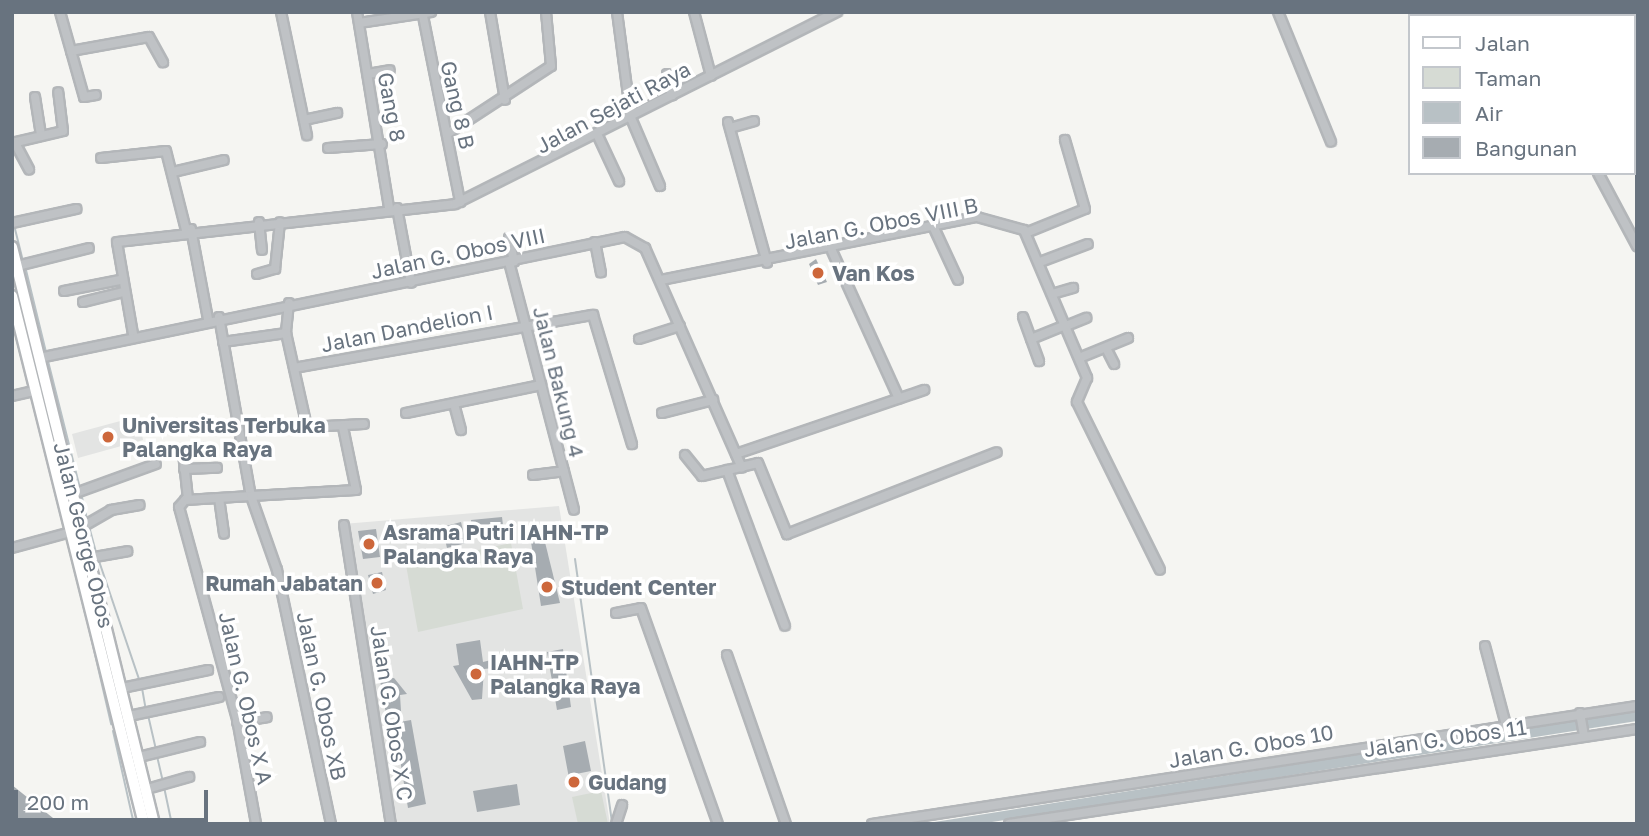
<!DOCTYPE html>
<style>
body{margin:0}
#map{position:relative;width:1649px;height:836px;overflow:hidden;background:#f5f5f2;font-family:"Golos Text",sans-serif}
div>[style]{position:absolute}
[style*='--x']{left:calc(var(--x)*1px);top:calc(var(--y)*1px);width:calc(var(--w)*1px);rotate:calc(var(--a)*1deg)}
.built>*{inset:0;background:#e3e4e3}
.green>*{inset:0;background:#d6dbd4}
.water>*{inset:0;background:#b8c1c5}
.stream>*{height:2px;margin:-1px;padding:0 1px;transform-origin:1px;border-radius:1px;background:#b8c1c5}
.building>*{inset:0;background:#a6acb1}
.roads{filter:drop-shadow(2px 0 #b3b6b9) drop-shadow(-2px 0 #b3b6b9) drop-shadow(0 2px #b3b6b9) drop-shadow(0 -2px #b3b6b9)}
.minor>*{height:8px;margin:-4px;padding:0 4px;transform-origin:4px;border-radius:4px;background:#bfc2c5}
.major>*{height:10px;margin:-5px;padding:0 5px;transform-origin:5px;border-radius:5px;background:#fff}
.dots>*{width:19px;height:19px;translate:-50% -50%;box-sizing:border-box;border:4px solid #fff;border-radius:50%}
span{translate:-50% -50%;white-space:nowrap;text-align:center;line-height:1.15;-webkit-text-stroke:7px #fff;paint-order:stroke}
.street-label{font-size:21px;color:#68737f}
.poi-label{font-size:21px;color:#68737f;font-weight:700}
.left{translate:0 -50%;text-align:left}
.right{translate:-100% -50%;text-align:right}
.frame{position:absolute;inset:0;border:14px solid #68737f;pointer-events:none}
.legend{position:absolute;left:1408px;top:14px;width:228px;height:161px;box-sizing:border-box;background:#fff;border:2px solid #c3c7cc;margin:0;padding:9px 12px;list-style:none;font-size:21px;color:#68737f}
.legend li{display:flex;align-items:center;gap:14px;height:35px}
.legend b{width:35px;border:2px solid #c3c7cc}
.scale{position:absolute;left:14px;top:790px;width:194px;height:32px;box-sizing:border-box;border:4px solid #68737f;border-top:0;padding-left:9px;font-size:21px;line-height:24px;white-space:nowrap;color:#68737f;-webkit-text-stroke:5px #fff;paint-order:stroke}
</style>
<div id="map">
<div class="built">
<div style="clip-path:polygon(139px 416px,143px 440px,78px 458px,72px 434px)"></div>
<div style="clip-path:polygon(559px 506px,610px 824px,391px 824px,343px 524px)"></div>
</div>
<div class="green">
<div style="clip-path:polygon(511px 543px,523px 609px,418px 632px,406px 565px)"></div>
<div style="clip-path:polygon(601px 791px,608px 824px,578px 824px,572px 797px)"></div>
</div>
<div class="water">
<div style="clip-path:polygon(1637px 710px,1637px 721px,979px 824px,922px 824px)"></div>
</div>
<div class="stream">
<div style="--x:14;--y:225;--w:36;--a:76"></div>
<div style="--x:25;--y:266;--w:89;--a:76.3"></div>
<div style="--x:48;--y:361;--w:131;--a:75.9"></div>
<div style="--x:81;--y:493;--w:26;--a:77"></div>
<div style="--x:90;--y:530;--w:23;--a:75"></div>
<div style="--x:69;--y:543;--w:72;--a:77.1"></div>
<div style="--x:575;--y:559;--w:266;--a:82"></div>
<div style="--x:99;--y:561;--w:125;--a:71.3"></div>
<div style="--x:88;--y:624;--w:103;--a:77"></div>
<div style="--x:142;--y:688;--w:22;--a:80"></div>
<div style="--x:148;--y:715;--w:37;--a:77"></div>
<div style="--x:113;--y:731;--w:95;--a:77.3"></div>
<div style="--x:157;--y:756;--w:27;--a:77"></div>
<div style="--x:164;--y:787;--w:38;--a:78"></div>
</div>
<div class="building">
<div style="clip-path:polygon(816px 259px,827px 282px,818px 285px,809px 264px)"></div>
<div style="clip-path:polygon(502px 517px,504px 533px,472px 530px,471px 520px)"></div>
<div style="clip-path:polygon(461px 522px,466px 543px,447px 548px,442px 527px)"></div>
<div style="clip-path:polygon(541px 526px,560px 603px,541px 606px,529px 529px)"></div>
<div style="clip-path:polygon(376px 529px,380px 557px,363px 559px,358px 531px)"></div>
<div style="clip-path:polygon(382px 572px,386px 590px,373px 594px,368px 575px)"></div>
<div style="clip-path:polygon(480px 640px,483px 662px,491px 660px,493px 668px,484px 669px,482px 699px,472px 700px,453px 666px,459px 665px,456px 644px)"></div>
<div style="clip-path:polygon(563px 649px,571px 707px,557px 710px,547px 652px)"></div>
<div style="clip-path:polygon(394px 678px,407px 694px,400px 695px,401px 711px,386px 714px,380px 680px)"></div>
<div style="clip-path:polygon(411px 720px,426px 804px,408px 808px,394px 723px)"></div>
<div style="clip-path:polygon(585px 741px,591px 771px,576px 774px,579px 788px,571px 789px,563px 746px)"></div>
<div style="clip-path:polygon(517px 784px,520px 805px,477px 812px,473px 791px)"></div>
<div style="clip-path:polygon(12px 785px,53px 818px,48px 824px,12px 824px)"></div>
</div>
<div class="roads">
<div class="minor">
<div style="--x:60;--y:12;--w:88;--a:74.2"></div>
<div style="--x:84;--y:97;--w:12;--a:-9"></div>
<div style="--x:281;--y:12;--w:126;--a:78.1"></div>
<div style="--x:357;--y:12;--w:199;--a:80.7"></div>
<div style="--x:490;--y:12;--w:89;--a:80.3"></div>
<div style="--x:617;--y:12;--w:107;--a:82.5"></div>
<div style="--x:631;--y:118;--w:74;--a:66.9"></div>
<div style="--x:694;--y:12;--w:66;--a:75.1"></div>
<div style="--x:1278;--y:12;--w:140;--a:67.8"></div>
<div style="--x:1608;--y:12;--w:4;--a:63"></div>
<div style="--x:423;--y:16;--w:190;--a:78.7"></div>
<div style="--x:359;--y:23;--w:73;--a:-8.7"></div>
<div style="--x:71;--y:51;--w:79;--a:-10.2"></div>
<div style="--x:149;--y:37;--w:29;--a:61"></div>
<div style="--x:1633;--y:58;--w:8;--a:60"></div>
<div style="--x:368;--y:74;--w:22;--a:-10"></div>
<div style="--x:667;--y:74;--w:22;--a:77"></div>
<div style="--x:35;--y:97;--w:39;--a:81"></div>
<div style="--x:304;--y:120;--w:34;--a:-12"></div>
<div style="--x:728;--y:122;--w:146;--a:74.5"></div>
<div style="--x:730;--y:128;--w:25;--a:-16"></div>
<div style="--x:447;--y:134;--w:124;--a:-33.2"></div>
<div style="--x:551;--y:66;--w:54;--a:-95.3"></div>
<div style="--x:598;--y:136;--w:50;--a:65"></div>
<div style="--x:12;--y:143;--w:52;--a:-13.2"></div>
<div style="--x:63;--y:131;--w:39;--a:-97"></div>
<div style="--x:15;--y:143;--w:30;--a:62"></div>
<div style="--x:328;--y:148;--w:54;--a:-4.2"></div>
<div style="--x:1633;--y:156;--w:4;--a:-27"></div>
<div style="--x:101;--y:158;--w:65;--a:-6.1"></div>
<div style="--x:166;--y:151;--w:81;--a:75.8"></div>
<div style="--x:173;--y:172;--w:52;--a:-13.2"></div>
<div style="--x:1598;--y:173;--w:83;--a:61.9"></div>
<div style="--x:397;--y:208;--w:76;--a:79.4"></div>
<div style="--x:259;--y:222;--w:28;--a:84"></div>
<div style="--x:12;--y:223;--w:66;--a:-12.3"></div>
<div style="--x:934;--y:228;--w:57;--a:65.2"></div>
<div style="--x:191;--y:229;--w:92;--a:79.3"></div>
<div style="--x:1028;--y:232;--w:61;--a:-22"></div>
<div style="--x:1085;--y:209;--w:72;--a:-106.2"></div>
<div style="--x:509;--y:238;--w:24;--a:78"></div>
<div style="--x:595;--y:242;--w:31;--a:79"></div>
<div style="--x:832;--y:251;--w:162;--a:65.6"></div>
<div style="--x:509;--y:262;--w:256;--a:75.3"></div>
<div style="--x:1040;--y:262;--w:51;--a:-20.6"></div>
<div style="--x:17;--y:266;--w:74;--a:-14"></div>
<div style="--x:257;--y:274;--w:19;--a:-16"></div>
<div style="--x:275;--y:269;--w:47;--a:-83.9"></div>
<div style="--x:661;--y:280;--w:322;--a:-11.3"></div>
<div style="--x:977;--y:217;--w:49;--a:15.5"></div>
<div style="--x:1024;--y:230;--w:161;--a:66.9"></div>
<div style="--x:1087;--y:378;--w:26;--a:113"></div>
<div style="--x:1077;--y:402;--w:187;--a:63.7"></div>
<div style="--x:64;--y:291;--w:57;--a:-11.1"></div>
<div style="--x:1052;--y:294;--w:22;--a:-16"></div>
<div style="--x:83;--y:302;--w:41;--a:-14"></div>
<div style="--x:289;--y:303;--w:30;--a:96"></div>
<div style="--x:286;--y:333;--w:96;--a:77.4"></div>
<div style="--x:307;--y:427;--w:57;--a:-3"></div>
<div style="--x:219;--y:317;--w:182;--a:79.9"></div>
<div style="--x:251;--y:496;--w:66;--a:176.5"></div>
<div style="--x:185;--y:500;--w:9;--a:131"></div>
<div style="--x:179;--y:507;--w:220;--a:74.7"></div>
<div style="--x:237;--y:719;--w:107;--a:79.7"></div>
<div style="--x:1023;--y:317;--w:47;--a:70"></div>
<div style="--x:1066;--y:326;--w:22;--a:-22"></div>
<div style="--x:133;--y:334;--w:93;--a:-99.9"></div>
<div style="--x:117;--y:242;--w:340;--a:-6.4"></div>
<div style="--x:455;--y:204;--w:428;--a:-26.7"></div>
<div style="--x:639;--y:339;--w:43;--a:-17.6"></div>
<div style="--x:1031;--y:339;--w:37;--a:-22"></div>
<div style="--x:223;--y:342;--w:64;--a:-8.1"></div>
<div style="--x:1106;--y:348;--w:18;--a:63"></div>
<div style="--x:39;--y:358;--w:598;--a:-11.67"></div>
<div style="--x:625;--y:237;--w:23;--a:29"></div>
<div style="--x:645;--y:248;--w:240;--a:66.2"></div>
<div style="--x:1079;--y:358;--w:53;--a:-22.2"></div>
<div style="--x:294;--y:368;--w:304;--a:-10.1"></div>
<div style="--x:593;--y:315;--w:135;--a:73.2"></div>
<div style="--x:12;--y:396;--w:26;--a:-13"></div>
<div style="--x:454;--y:404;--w:27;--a:75"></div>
<div style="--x:406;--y:413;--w:138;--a:-11.7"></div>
<div style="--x:662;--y:413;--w:53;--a:-14.3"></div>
<div style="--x:736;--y:454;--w:199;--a:-18.8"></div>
<div style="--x:685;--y:455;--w:27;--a:51"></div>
<div style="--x:702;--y:476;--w:57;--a:-13.1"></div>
<div style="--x:758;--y:463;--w:77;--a:67.8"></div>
<div style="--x:787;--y:534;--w:225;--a:-21.3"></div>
<div style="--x:184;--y:469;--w:33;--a:-2"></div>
<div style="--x:727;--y:470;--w:166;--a:69.6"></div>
<div style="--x:533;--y:475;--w:31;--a:-7"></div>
<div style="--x:73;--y:494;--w:88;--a:-19.9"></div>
<div style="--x:219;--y:498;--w:36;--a:82"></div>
<div style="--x:188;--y:499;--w:46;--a:-96.2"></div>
<div style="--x:183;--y:453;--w:21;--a:-14"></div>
<div style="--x:344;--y:525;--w:303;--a:81.1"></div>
<div style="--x:82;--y:527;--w:34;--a:-30"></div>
<div style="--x:111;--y:510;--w:29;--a:-10"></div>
<div style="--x:12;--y:548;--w:61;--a:-15.2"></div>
<div style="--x:89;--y:558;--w:39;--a:-10"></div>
<div style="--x:616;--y:613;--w:25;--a:-11"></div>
<div style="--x:641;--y:608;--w:229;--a:70.4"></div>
<div style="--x:1485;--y:646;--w:82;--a:75.1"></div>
<div style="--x:727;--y:655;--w:179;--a:70.8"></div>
<div style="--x:122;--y:688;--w:88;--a:-11.8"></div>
<div style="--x:1580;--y:713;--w:23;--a:80"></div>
<div style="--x:129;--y:716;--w:92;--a:-11.9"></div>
<div style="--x:237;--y:722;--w:30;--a:-9"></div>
<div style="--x:139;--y:757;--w:63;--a:-13.8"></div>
<div style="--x:147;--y:789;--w:44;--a:-15.9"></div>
<div style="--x:331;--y:824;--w:260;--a:-102"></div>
<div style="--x:277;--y:570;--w:78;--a:-109.4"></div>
<div style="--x:251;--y:496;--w:105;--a:-3.3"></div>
<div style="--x:356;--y:490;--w:64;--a:-101.7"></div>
<div style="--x:616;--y:824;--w:20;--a:-72"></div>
<div style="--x:872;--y:824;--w:774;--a:-8.77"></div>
<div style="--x:1009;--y:824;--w:635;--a:-8.6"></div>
</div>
<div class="major">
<div style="--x:12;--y:247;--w:594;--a:76.17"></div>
<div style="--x:12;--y:296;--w:544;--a:75.96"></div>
</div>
</div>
<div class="dots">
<div style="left:818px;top:273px;background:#cd673b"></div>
<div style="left:108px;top:437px;background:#cd673b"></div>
<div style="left:369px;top:544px;background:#cd673b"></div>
<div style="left:377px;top:583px;background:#cd673b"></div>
<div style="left:547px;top:587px;background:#cd673b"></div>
<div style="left:476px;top:674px;background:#cd673b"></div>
<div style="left:574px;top:782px;background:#cd673b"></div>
</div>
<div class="street-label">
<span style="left:458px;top:105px;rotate:77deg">Gang 8 B</span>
<span style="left:392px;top:107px;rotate:79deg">Gang 8</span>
<span style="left:613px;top:107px;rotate:-28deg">Jalan Sejati Raya</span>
<span style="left:881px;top:223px;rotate:-11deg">Jalan G. Obos VIII B</span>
<span style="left:458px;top:253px;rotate:-12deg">Jalan G. Obos VIII</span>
<span style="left:407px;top:328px;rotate:-11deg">Jalan Dandelion I</span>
<span style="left:559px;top:382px;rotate:76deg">Jalan Bakung 4</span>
<span style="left:84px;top:535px;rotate:76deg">Jalan George Obos</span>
<span style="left:322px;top:696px;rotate:78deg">Jalan G. Obos XB</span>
<span style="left:246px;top:698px;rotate:77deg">Jalan G. Obos X A</span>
<span style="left:392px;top:713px;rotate:81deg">Jalan G. Obos X C</span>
<span style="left:1445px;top:738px;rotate:-8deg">Jalan G. Obos 11</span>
<span style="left:1251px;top:746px;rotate:-10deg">Jalan G. Obos 10</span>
</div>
<div class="poi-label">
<span class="left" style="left:832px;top:273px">Van Kos</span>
<span class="left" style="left:122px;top:437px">Universitas Terbuka<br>Palangka Raya</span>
<span class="left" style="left:383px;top:544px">Asrama Putri IAHN-TP<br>Palangka Raya</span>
<span class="right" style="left:363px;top:583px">Rumah Jabatan</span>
<span class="left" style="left:561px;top:587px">Student Center</span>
<span class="left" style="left:490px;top:674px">IAHN-TP<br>Palangka Raya</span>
<span class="left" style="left:588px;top:782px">Gudang</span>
</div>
<div class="frame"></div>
<ul class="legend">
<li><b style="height:9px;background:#fff"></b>Jalan</li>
<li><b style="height:19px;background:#d6dbd4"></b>Taman</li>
<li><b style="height:19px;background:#b8c1c5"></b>Air</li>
<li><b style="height:19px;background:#a6acb1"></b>Bangunan</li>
</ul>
<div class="scale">200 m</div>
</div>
